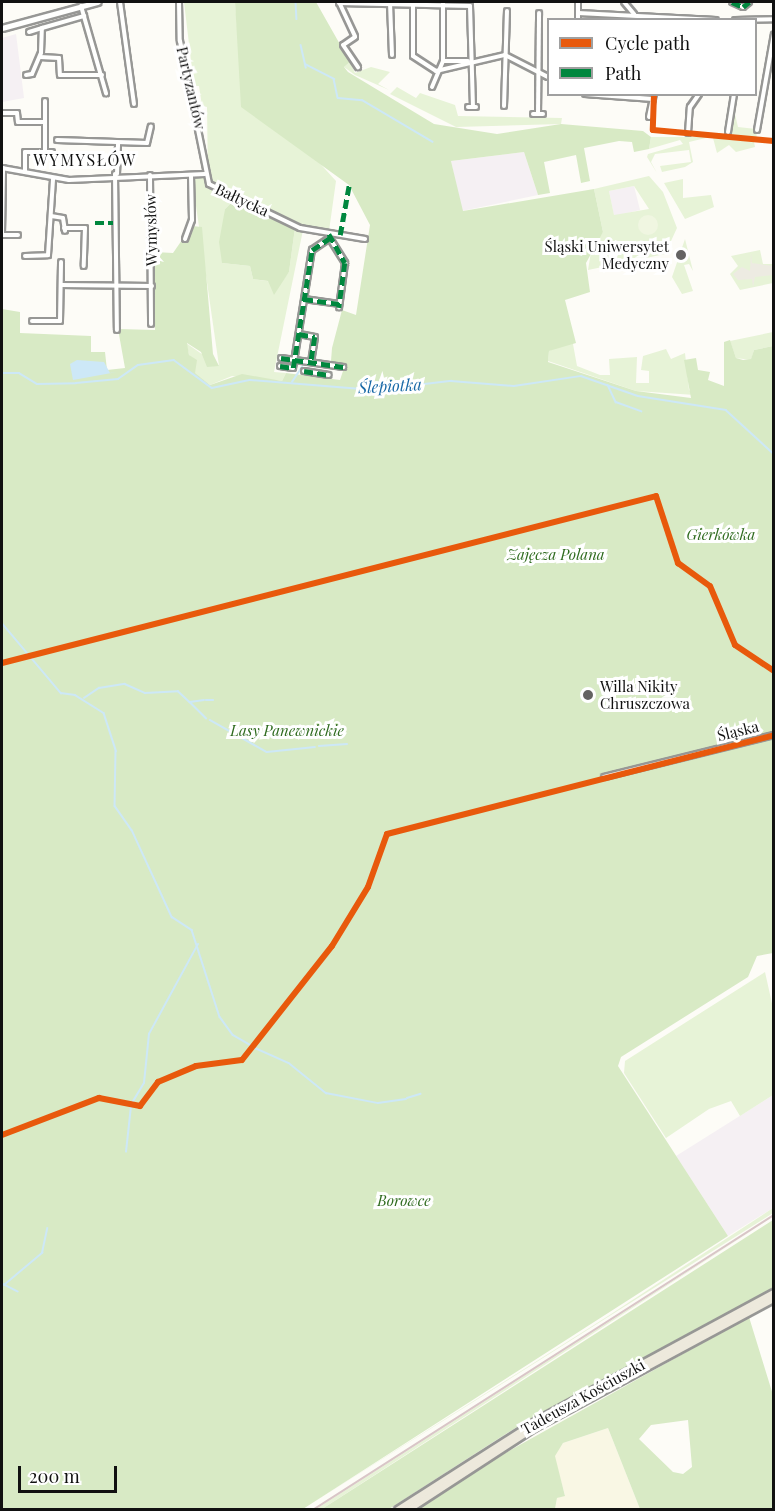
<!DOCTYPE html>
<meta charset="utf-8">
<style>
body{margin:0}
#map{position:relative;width:775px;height:1511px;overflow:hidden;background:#fdfcf7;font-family:"Playfair Display",serif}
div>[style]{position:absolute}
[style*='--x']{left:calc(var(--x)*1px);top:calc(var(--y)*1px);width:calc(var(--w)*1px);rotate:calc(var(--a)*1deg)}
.industrial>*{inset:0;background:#f5f0f3}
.farmland>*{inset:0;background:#f9f7e4}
.green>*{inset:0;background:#e7f3d7}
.forest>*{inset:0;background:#d8eac5}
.pitch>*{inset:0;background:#f0f6e1}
.round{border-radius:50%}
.plaza>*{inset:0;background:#edebe2}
.water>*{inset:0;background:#cde8f7}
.stream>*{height:1.5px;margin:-0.75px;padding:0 0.75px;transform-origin:0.75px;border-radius:0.75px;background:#cde8f7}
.roads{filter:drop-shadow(2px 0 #979795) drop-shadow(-2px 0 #979795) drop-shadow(0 2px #979795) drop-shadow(0 -2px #979795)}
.minor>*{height:4px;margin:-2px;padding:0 2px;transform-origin:2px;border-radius:2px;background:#fffffe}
.tertiary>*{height:4.5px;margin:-2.25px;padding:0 2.25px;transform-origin:2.25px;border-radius:2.25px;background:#fffffe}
.primary>*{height:6px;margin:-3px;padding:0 3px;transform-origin:3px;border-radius:3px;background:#ede9dc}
.rail>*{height:1.5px;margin:-0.75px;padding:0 0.75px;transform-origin:0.75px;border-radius:0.75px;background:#d9c6c7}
.quiet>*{height:4.5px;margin-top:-2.25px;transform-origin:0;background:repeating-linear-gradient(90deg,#00873e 0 9px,transparent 0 13.5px)}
.cycleway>*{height:6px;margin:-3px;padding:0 3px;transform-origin:3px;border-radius:3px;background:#e8590c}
.dots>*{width:16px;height:16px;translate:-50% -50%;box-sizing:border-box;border:3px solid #fff;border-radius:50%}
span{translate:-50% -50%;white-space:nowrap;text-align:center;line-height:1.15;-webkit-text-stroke:6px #fff;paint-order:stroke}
.street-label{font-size:15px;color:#111}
.poi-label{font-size:15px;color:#111}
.right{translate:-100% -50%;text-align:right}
.left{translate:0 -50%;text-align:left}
.park-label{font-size:15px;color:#2f6b1f;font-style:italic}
.neighbourhood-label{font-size:16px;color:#111;letter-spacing:1.5px}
.water-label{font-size:16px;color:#1768a6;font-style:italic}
.frame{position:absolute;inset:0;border:3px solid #111;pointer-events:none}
.legend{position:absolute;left:547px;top:18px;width:210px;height:78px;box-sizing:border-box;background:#fff;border:2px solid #a0a0a0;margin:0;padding:8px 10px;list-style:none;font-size:18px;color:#111}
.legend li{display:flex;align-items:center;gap:12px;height:30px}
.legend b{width:30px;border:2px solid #a0a0a0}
.scale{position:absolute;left:18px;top:1466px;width:99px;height:27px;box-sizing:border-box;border:3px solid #111;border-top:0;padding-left:8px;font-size:18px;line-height:21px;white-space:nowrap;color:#111;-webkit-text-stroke:4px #fff;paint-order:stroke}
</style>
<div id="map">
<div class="industrial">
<div style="clip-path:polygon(16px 34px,24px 98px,2px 102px,2px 38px)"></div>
<div style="clip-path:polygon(524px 152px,538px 195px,462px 211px,451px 161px)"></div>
<div style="clip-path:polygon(634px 186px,640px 210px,614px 216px,609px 191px)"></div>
<div style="clip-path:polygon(773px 1095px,773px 1208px,728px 1236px,676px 1156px)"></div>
</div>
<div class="farmland">
<div style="clip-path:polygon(608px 1428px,640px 1509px,555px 1509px,557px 1498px,565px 1495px,554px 1456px,563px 1443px)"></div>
</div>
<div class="green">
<div style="clip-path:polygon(184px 2px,235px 2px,241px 77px,336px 181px,329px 231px,301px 226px,208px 181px,207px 107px,202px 106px,199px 86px,194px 86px)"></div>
<div style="clip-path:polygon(350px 62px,355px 73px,371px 67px,390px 72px,378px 84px,389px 90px,355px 75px,344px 67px)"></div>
<div style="clip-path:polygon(397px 87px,416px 98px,420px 93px,455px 105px,458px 116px,562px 118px,561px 124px,456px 127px,390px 94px)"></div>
<div style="clip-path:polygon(734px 110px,738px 127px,756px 129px,757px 140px,728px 136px)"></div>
<div style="clip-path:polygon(651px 137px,710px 137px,689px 142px,693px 162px,685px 167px,662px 172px,660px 166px,691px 162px,689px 150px,655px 154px,651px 162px,657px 173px,647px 157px,648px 154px,683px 144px,680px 140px,649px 149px)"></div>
<div style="clip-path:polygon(713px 138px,754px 142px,755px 147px,736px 152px,729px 145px,717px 153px)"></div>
<div style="clip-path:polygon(evenodd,649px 176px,663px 192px,677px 228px,665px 254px,588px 270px,592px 246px,603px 232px,594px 189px,649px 176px,634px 186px,649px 209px,614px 215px,609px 191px,634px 186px)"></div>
<div style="clip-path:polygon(192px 178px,204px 178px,211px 188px,270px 215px,231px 203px,225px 209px,222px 263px,250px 266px,253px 279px,281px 283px,289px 272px,295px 228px,303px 230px,274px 372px,286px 373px,282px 381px,232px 376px,210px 385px,194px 373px,186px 343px,219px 366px)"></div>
<div style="clip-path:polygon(683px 179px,683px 198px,711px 195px,714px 207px,685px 219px,664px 183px)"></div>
<div style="clip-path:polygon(685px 239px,693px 271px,689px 264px,684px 265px,693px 291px,682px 294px,672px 277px)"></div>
<div style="clip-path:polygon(760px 250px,763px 264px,773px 264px,773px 283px,740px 290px,730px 274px,738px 266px,731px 256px)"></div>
<div style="clip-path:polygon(773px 332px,773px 346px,754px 350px,751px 360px,736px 358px,730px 341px)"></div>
<div style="clip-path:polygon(567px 342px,573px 344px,577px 366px,600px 375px,610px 375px,609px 359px,637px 357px,636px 383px,649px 383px,649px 371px,641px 370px,643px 356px,666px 349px,671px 359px,685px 353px,689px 390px,695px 395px,636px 391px,548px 361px,549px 351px)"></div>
<div style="clip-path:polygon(765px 972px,773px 1008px,773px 1095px,740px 1116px,731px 1101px,709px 1109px,666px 1138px,624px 1073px,625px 1061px)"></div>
<div style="clip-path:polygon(773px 1208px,773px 1213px,303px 1509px,605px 1318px)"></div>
<div style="clip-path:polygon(773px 1217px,322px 1509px,316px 1509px)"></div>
</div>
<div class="forest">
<div style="clip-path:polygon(235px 2px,316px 2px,350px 62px,344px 67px,348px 72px,434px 124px,497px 134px,561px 124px,643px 131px,651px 137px,649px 149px,634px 152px,632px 142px,619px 141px,584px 148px,590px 181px,581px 183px,576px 155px,544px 162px,550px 193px,538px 195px,524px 152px,451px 161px,463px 211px,594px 189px,603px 232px,586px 263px,590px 292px,565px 300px,576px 343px,549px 351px,548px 362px,636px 391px,691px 398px,684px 360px,696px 358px,698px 370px,710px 372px,708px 380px,724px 386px,724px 342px,730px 340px,736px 358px,743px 360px,751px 359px,754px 350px,773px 346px,773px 733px,705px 750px,707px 755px,773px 737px,773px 953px,757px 956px,748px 977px,621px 1057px,618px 1066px,728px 1236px,303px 1509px,2px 1510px,2px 309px,20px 312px,20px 333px,91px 336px,91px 352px,105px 352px,107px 370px,125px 368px,118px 329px,155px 330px,155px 252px,173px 253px,182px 240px,186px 243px,192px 226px,202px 227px,213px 354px,219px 366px,207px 367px,201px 352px,187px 343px,189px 355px,197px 360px,195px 373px,210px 385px,242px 374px,282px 381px,286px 373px,340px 380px,345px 365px,331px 361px,332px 348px,342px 310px,356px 315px,370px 225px,349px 185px,241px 107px)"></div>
<div style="clip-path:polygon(231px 203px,295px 228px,289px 272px,274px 295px,268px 281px,253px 279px,250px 266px,222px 263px,219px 242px,225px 209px)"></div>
<div style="clip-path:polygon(773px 1220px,773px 1288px,523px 1423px,389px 1509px,322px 1509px)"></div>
<div style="clip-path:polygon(evenodd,749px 1317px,773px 1395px,773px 1509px,640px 1509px,608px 1428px,563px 1443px,555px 1456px,565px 1496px,557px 1498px,555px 1509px,418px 1510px,500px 1456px,749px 1317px,688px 1420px,692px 1467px,683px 1474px,673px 1472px,639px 1439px,651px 1425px,688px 1420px)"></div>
</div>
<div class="pitch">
<div class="round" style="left:638px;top:215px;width:20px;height:20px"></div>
</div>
<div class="plaza">
<div style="clip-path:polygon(751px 253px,752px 263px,773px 266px,773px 275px,755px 277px,753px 287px,752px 279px,738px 280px,733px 274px,742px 267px,750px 271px)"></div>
</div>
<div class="water">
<div style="clip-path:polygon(77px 360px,104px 362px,110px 373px,117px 372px,73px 380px,70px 364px)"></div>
</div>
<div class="stream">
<div style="--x:296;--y:2;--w:17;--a:87"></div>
<div style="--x:301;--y:45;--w:23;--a:77"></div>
<div style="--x:305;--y:64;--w:33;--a:27"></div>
<div style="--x:334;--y:79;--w:19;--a:78"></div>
<div style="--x:338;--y:98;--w:24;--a:5"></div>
<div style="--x:362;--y:100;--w:82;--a:30.6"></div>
<div style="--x:2;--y:373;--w:17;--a:0"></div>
<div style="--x:19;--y:373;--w:21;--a:31"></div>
<div style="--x:37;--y:384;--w:39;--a:-1"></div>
<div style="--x:76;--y:383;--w:42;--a:-5.4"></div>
<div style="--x:118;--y:379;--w:24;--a:-35"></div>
<div style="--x:138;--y:365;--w:36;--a:-8"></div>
<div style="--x:174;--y:360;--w:47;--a:36.4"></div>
<div style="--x:212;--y:388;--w:39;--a:-12"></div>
<div style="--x:250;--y:380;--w:124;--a:4.6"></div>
<div style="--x:374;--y:390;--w:78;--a:-6.7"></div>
<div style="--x:451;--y:381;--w:63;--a:4.5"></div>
<div style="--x:514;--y:386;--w:68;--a:-8.5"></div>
<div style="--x:581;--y:376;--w:60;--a:19.3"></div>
<div style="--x:638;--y:396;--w:89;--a:9"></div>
<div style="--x:726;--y:410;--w:65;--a:42.5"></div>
<div style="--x:292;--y:382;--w:18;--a:-56"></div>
<div style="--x:608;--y:385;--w:19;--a:65"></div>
<div style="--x:616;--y:402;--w:27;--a:20"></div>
<div style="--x:2;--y:623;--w:92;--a:49.9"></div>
<div style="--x:61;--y:693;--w:14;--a:8"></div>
<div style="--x:75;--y:695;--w:34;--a:32"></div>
<div style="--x:104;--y:713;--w:40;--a:72"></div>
<div style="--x:116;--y:751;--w:55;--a:91"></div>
<div style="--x:115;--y:806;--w:29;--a:55"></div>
<div style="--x:132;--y:830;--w:96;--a:65.3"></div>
<div style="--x:172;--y:917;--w:24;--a:33"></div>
<div style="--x:192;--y:930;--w:91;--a:72.2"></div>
<div style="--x:220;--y:1017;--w:22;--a:54"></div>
<div style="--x:233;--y:1035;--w:20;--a:30"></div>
<div style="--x:84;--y:698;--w:18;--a:-34"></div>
<div style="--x:99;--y:688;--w:26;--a:-9"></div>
<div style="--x:125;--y:684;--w:22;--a:24"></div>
<div style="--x:145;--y:693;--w:33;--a:-3"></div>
<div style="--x:178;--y:691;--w:16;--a:43"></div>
<div style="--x:190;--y:702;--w:14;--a:-8"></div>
<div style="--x:206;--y:700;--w:7;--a:0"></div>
<div style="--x:190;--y:702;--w:23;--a:45"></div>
<div style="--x:210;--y:720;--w:65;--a:29.3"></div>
<div style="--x:267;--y:752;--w:48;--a:-5.9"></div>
<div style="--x:319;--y:746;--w:28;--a:-4"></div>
<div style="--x:253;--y:1047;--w:39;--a:24"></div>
<div style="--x:289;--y:1063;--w:48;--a:39"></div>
<div style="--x:326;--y:1093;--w:53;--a:10.9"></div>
<div style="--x:378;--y:1103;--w:28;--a:-8"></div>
<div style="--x:407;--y:1098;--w:14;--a:-17"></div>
<div style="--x:132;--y:1103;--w:23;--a:-59"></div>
<div style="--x:144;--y:1083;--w:49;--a:-84.2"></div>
<div style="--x:149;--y:1034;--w:102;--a:-61.4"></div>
<div style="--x:126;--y:1152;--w:46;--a:-83.8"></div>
<div style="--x:18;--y:1292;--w:16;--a:-153"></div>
<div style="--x:4;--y:1285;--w:50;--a:-40.1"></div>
<div style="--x:42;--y:1253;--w:25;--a:-78"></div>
</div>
<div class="roads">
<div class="minor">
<div style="--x:120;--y:2;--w:103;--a:82.2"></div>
<div style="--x:179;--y:2;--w:39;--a:89"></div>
<div style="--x:180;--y:41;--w:146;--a:78.5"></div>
<div style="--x:209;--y:184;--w:101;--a:25.8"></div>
<div style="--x:300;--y:228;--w:66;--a:9.6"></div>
<div style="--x:339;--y:2;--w:38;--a:65"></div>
<div style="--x:355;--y:37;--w:14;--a:146"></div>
<div style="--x:343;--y:45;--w:27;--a:56"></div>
<div style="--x:578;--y:2;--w:18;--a:90"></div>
<div style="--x:624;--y:2;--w:16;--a:50"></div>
<div style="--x:732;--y:2;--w:12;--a:24"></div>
<div style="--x:743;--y:7;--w:8;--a:-40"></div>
<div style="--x:339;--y:3;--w:131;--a:1.3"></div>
<div style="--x:470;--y:6;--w:101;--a:88.3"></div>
<div style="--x:390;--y:3;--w:52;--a:87.8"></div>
<div style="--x:413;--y:3;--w:53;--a:90"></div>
<div style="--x:413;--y:56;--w:27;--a:33"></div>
<div style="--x:81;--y:6;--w:91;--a:74"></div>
<div style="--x:578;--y:13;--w:138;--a:2.9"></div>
<div style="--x:735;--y:20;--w:39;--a:-1"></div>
<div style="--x:29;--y:32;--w:14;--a:-17"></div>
<div style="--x:40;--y:57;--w:19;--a:3"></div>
<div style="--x:59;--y:58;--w:17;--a:87"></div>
<div style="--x:60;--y:75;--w:42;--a:0"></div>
<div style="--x:443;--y:61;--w:25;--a:0"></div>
<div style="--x:436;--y:71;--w:71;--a:-13.1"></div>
<div style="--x:505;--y:55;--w:48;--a:27.1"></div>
<div style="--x:26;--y:75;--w:6;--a:-9"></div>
<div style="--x:32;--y:74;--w:23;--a:-67"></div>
<div style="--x:41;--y:53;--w:25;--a:-88"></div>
<div style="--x:42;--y:28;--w:44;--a:-15.9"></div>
<div style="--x:432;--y:87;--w:28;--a:-67"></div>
<div style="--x:443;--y:61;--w:58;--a:-90"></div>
<div style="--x:585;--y:94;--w:68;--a:4.2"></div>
<div style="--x:504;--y:106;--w:95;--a:-88.2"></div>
<div style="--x:468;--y:107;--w:8;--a:0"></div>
<div style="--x:2;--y:113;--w:15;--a:0"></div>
<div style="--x:17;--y:113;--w:9;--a:84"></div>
<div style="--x:18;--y:122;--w:27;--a:0"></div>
<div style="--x:45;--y:122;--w:21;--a:-90"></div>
<div style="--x:533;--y:114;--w:10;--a:0"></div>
<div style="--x:538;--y:114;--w:101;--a:-89.4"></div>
<div style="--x:649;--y:117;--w:24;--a:-78"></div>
<div style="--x:757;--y:130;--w:97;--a:-80"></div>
<div style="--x:728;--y:132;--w:38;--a:-81"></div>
<div style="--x:688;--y:133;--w:26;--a:-86"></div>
<div style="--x:690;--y:107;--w:16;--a:-55"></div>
<div style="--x:57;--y:140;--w:90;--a:1.9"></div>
<div style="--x:147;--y:143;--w:17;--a:-77"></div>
<div style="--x:45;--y:152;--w:7;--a:0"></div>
<div style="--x:2;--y:168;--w:68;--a:10.2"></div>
<div style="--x:69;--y:180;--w:136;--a:-2.5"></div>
<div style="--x:25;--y:172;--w:20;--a:-90"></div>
<div style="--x:25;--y:152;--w:20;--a:0"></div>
<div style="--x:45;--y:152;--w:30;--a:-90"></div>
<div style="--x:115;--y:174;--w:156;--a:89.3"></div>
<div style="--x:117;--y:174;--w:30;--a:-88"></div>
<div style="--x:150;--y:175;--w:149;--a:89.6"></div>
<div style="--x:51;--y:216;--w:12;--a:9"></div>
<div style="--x:63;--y:218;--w:13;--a:81"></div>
<div style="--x:64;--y:228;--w:21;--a:0"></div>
<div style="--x:85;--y:228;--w:38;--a:92"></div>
<div style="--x:2;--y:234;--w:66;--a:-89.1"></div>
<div style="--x:2;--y:235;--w:16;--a:0"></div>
<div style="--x:329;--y:237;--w:31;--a:58"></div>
<div style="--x:345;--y:263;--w:45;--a:97.6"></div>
<div style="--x:185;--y:239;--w:20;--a:-70"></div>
<div style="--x:192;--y:220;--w:44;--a:-91.3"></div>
<div style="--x:25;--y:256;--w:23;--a:-2"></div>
<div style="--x:48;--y:255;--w:76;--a:-86.2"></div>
<div style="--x:61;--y:285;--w:91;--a:0.6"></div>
<div style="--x:304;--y:299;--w:35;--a:8"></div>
<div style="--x:32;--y:321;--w:28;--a:0"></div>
<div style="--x:60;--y:321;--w:59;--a:-89"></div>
<div style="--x:299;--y:334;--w:16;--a:11"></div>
<div style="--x:315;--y:337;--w:25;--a:99"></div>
<div style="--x:281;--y:358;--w:63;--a:8.3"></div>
<div style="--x:280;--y:366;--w:13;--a:9"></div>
<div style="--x:293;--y:368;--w:120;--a:-80.9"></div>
<div style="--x:312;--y:250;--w:22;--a:-34"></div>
<div style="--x:304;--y:371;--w:25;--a:9"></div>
<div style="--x:604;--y:777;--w:175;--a:-13.9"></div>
</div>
<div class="tertiary">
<div style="--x:2;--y:28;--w:99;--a:-15.2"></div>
</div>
<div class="primary">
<div style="--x:398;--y:1510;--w:165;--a:-32.6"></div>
<div style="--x:537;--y:1421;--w:269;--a:-28.4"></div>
<div style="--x:408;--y:1510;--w:150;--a:-33.1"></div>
<div style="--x:534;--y:1428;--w:272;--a:-28.3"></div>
</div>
</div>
<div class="rail">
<div style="--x:313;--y:1510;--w:547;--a:-32.62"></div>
</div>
<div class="quiet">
<div style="--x:732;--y:2;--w:12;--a:24"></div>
<div style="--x:743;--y:7;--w:8;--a:-40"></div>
<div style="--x:95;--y:223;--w:18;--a:0"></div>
<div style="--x:329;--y:234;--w:33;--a:61"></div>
<div style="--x:345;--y:263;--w:45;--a:97.6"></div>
<div style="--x:340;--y:235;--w:51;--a:-79.8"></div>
<div style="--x:304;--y:299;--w:35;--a:8"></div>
<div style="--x:299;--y:334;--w:16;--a:11"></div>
<div style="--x:315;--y:337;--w:25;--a:99"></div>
<div style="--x:281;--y:358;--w:63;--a:8.3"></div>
<div style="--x:280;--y:366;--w:13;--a:9"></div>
<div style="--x:293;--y:368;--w:120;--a:-80.9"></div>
<div style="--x:312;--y:250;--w:22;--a:-34"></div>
<div style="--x:304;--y:371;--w:25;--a:9"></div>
</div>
<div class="cycleway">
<div style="--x:654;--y:94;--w:36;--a:92"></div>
<div style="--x:653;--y:130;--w:121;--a:5.2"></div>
<div style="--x:2;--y:663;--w:675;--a:-14.32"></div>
<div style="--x:656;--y:496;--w:71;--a:71.8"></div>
<div style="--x:678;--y:563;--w:39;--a:36"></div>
<div style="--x:710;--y:586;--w:64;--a:67"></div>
<div style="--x:735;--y:645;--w:47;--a:33.7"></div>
<div style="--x:2;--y:1135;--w:104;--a:-20.9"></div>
<div style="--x:99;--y:1098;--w:42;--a:11"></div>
<div style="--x:140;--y:1106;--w:30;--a:-53"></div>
<div style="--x:158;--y:1082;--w:41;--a:-22.8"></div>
<div style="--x:196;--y:1066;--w:46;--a:-7.4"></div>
<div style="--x:242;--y:1060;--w:145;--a:-51.7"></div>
<div style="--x:332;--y:946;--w:69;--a:-58.6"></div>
<div style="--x:368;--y:887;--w:56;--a:-70.3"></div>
<div style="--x:387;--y:834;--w:399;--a:-14.3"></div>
</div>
<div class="dots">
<div style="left:681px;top:255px;background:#646362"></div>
<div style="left:588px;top:695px;background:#646362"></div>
</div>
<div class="street-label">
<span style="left:191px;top:88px;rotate:77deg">Partyzantów</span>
<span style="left:242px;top:200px;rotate:25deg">Bałtycka</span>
<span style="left:151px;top:230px;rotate:-91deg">Wymysłów</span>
<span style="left:738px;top:731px;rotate:-14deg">Śląska</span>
<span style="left:583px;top:1397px;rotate:-29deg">Tadeusza Kościuszki</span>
</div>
<div class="poi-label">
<span class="right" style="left:669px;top:255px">Śląski Uniwersytet<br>Medyczny</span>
<span class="left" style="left:600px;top:695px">Willa Nikity<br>Chruszczowa</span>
</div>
<div class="park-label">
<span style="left:721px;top:535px">Gierkówka</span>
<span style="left:556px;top:555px">Zajęcza Polana</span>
<span style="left:287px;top:731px">Lasy Panewnickie</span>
<span style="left:404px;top:1201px">Borowce</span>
</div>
<div class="neighbourhood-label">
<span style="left:85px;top:160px">WYMYSŁÓW</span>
</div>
<div class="water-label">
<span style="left:390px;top:386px;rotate:-3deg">Ślepiotka</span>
</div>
<div class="frame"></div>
<ul class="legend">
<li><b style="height:8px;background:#e8590c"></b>Cycle path</li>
<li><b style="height:8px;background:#00873e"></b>Path</li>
</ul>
<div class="scale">200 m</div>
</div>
